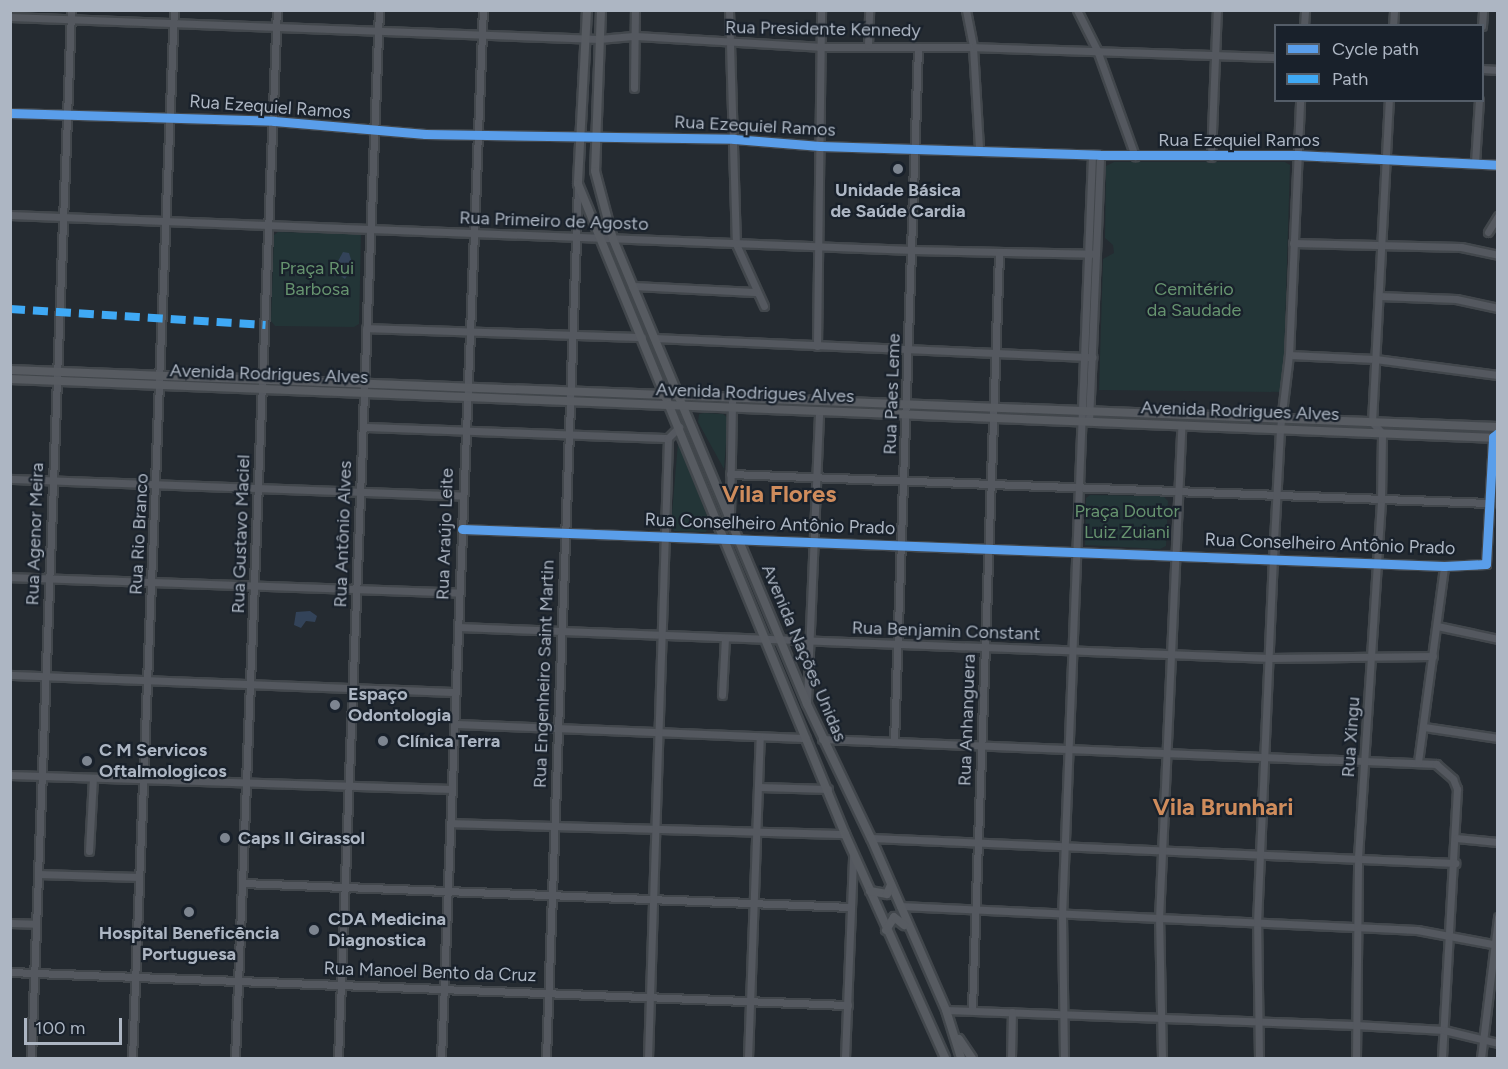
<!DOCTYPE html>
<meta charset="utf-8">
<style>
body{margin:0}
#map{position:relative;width:1508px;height:1069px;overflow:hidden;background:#252b31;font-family:Figtree,sans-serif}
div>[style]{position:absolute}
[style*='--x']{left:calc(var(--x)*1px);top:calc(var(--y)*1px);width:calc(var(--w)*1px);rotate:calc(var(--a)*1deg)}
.green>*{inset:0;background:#233537}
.water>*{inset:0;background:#334359}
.roads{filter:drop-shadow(2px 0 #42474c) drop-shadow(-2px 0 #42474c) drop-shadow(0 2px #42474c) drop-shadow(0 -2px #42474c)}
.minor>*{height:7px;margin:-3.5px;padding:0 3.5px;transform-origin:3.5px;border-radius:3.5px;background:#54585f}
.major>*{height:8px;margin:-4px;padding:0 4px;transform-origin:4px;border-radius:4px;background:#575b61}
.quiet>*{height:8px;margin-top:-4px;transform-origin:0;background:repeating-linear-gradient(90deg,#3fa9f5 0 15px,transparent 0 23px)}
.cycleway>*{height:9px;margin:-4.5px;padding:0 4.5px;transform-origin:4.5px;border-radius:4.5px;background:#5a9eea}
.dots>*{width:16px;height:16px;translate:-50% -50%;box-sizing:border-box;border:3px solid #19212b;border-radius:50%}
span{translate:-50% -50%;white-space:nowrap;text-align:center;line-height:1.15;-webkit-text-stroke:4.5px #19212b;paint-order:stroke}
.street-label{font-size:18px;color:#adb6c3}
.poi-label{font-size:18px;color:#adb6c3;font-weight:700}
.left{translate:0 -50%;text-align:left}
.park-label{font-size:18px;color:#66936f}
.district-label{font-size:24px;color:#cf8c5c;font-weight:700}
.frame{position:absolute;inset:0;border:12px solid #adb6c3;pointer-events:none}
.legend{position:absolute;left:1274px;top:24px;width:210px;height:78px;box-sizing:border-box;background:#19212b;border:2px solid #545d68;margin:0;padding:8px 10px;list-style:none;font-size:18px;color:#adb6c3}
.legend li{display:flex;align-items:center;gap:12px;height:30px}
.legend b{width:30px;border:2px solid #545d68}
.scale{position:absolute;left:24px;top:1018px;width:98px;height:27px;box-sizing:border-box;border:3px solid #adb6c3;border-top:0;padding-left:8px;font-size:18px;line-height:21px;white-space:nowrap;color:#adb6c3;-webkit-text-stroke:4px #19212b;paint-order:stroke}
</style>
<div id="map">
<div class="green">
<div style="clip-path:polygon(1114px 162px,1285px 162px,1290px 165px,1283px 392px,1099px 390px,1103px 259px,1114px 253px,1113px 245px,1105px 238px,1106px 166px)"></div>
<div style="clip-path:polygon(278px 232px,361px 234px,359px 324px,354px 327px,275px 326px,271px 321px,274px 235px)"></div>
<div style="clip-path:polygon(704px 413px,723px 414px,728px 418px,724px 469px,698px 422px,699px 414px)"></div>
<div style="clip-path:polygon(678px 443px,710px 523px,706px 532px,674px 531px,671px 525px)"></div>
<div style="clip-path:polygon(1090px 495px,1163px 496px,1168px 501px,1166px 546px,1160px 549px,1085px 545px,1086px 498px)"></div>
</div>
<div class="water">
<div style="clip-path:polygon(349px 253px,353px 266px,345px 279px,339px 275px,337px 263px,343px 252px)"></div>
<div style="clip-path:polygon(310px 611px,317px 616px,315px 622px,306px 621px,301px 628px,294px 625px,296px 612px)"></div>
</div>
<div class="roads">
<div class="minor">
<div style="--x:729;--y:10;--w:234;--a:88.3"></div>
<div style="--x:736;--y:244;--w:68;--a:65.7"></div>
<div style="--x:966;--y:10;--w:38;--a:79"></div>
<div style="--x:973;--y:47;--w:102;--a:86.6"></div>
<div style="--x:1077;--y:10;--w:45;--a:63.4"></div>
<div style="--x:1097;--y:50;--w:113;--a:70.3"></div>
<div style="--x:10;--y:17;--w:589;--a:2.14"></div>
<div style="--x:599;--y:39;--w:37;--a:-5"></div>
<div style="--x:636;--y:36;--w:183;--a:3.4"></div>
<div style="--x:819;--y:47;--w:154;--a:0"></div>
<div style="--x:973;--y:47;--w:303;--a:1.9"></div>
<div style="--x:1304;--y:26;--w:16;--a:-86"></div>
<div style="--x:1393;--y:26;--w:16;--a:-86"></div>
<div style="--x:1482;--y:26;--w:16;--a:-86"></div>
<div style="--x:868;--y:45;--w:35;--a:-88"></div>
<div style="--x:1482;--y:69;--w:16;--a:4"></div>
<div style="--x:634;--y:88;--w:78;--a:-89.3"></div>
<div style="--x:10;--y:113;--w:264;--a:1.7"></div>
<div style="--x:274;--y:121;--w:152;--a:4.9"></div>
<div style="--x:425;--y:134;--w:309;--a:0.9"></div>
<div style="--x:734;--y:139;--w:86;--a:4.7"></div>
<div style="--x:820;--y:146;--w:280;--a:1.8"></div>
<div style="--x:1100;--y:155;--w:197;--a:0"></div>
<div style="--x:1297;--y:155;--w:201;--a:2.8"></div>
<div style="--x:1211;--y:157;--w:147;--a:-87.7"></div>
<div style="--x:1475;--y:163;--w:63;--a:-86.4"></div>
<div style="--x:10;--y:215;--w:903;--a:2.22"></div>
<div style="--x:912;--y:250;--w:184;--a:1.2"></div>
<div style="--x:1488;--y:232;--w:19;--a:-58"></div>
<div style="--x:1293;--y:243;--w:168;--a:1.4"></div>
<div style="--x:1461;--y:247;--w:38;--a:12"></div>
<div style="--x:632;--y:286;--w:124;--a:2.8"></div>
<div style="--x:1379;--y:296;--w:77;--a:2.2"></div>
<div style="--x:1456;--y:299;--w:43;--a:12.1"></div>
<div style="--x:366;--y:328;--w:276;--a:1.9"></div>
<div style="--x:654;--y:338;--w:439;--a:2.5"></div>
<div style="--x:817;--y:346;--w:336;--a:-89.3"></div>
<div style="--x:1289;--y:355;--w:86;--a:2.7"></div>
<div style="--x:1375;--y:359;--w:124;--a:7.4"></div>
<div style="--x:1089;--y:421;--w:266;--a:-87.6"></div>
<div style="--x:363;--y:427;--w:305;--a:2.1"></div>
<div style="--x:730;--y:474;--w:761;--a:2.19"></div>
<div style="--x:10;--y:479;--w:453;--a:2.1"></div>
<div style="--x:730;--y:515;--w:117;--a:-89"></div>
<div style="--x:462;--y:529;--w:983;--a:2.16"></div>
<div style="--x:1444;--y:566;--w:42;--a:-2.7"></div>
<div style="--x:1486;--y:564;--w:127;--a:-86.8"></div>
<div style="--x:1493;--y:437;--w:6;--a:-39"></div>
<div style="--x:10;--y:577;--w:449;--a:2"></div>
<div style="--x:1437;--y:626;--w:62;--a:12"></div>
<div style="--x:458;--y:627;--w:813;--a:2.19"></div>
<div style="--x:1270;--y:658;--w:163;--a:-0.7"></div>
<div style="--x:10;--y:675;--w:446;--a:2.2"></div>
<div style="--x:722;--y:695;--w:57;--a:-87"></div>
<div style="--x:807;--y:701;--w:289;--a:-87.6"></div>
<div style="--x:454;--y:724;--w:352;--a:2.3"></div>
<div style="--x:1424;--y:727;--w:75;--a:8.5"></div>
<div style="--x:822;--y:739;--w:615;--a:2.33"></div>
<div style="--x:1436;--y:764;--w:23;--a:41"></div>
<div style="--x:1453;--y:779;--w:11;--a:68"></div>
<div style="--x:1457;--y:789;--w:269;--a:93.2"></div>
<div style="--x:894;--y:742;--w:695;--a:-88.02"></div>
<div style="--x:1418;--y:762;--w:198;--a:-82.4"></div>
<div style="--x:10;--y:775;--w:442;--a:1.8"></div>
<div style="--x:759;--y:787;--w:69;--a:1.7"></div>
<div style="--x:450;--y:823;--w:395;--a:1.6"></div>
<div style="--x:871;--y:838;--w:585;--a:2.45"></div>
<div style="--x:1456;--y:838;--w:42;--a:5.4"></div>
<div style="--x:89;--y:851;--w:73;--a:-86.9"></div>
<div style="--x:38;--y:874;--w:101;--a:1.7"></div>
<div style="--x:243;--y:883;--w:607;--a:2.26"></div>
<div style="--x:900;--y:906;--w:518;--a:2.66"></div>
<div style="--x:1417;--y:930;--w:82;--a:10.5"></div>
<div style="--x:10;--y:923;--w:25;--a:2"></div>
<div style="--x:10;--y:972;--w:839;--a:2.26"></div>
<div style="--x:972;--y:1008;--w:755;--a:-87.95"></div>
<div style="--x:946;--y:1010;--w:409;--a:2.1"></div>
<div style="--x:1355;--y:1025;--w:89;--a:3.2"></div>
<div style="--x:1444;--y:1030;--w:56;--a:13.5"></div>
<div style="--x:31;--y:1058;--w:1049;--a:-87.81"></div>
<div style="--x:132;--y:1058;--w:1049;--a:-87.71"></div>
<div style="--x:235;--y:1058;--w:1049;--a:-87.71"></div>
<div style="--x:338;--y:1058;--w:1049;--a:-87.76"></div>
<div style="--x:441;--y:1058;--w:1049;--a:-87.71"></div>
<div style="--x:546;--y:1058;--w:873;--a:-87.9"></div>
<div style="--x:648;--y:1058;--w:620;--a:-88.15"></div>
<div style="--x:668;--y:438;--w:16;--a:-45"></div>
<div style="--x:748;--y:1058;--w:321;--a:-87.9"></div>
<div style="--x:845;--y:1058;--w:203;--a:-87.7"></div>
<div style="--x:1011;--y:1058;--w:46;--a:-88.8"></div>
<div style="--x:1064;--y:1058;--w:142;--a:-90.8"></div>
<div style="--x:1062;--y:916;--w:762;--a:-87.74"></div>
<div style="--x:1162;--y:1058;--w:139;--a:-91.2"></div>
<div style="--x:1159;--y:919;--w:493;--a:-87.4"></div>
<div style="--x:1259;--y:1058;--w:135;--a:-90.8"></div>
<div style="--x:1257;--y:923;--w:364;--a:-87.5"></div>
<div style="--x:1273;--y:559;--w:130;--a:-86.9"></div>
<div style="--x:1280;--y:429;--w:75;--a:-83.1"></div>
<div style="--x:1289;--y:355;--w:255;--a:-87.5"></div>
<div style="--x:1356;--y:1058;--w:201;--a:-89.4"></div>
<div style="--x:1358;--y:857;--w:359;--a:-86.3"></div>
<div style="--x:1381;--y:499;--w:66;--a:-89.1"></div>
<div style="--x:1382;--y:433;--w:15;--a:-132"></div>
<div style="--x:1372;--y:422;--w:322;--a:-87"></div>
<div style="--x:1481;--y:1058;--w:142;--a:-83.1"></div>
</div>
<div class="major">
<div style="--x:587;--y:10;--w:174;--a:93"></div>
<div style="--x:578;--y:184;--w:703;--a:67.67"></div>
<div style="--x:845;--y:834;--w:245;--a:65.9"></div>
<div style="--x:601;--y:10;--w:161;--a:92.1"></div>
<div style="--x:595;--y:171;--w:70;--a:75.2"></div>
<div style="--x:613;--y:239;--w:504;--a:67.35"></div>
<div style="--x:807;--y:704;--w:148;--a:64.5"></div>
<div style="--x:871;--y:838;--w:188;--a:66.4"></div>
<div style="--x:946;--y:1010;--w:50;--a:72.6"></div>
<div style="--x:10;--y:370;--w:1489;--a:2.19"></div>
<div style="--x:10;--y:379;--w:1489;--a:2.27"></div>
<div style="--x:870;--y:891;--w:17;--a:10"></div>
<div style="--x:887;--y:894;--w:10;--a:-66"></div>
<div style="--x:886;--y:930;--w:15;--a:-58"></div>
<div style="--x:894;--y:917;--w:13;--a:39"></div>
<div style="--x:959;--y:1039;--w:23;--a:56"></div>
</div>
</div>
<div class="quiet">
<div style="--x:10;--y:309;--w:256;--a:3.6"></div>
</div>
<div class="cycleway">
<div style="--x:10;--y:113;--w:264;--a:1.7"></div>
<div style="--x:274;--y:121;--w:152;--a:4.9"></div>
<div style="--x:425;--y:134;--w:309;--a:0.9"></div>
<div style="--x:734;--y:139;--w:86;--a:4.7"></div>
<div style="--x:820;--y:146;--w:280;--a:1.8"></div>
<div style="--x:1100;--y:155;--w:197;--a:0"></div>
<div style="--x:1297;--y:155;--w:201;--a:2.8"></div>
<div style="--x:462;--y:529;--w:983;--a:2.16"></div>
<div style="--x:1444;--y:566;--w:42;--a:-2.7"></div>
<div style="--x:1486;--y:564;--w:127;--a:-86.8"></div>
<div style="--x:1493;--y:437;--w:6;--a:-39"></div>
</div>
<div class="dots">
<div style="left:898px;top:169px;background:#7d8590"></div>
<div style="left:335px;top:705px;background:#7d8590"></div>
<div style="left:383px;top:741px;background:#7d8590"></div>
<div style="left:87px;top:761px;background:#7d8590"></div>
<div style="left:225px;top:838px;background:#7d8590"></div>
<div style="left:189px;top:912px;background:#7d8590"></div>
<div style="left:314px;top:930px;background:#7d8590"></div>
</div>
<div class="street-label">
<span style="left:823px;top:29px;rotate:1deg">Rua Presidente Kennedy</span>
<span style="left:270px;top:107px;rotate:4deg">Rua Ezequiel Ramos</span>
<span style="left:755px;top:126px;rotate:3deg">Rua Ezequiel Ramos</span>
<span style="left:1239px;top:140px">Rua Ezequiel Ramos</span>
<span style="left:554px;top:221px;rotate:2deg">Rua Primeiro de Agosto</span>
<span style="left:269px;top:374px;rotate:2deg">Avenida Rodrigues Alves</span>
<span style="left:755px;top:393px;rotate:2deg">Avenida Rodrigues Alves</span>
<span style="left:892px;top:394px;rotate:-88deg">Rua Paes Leme</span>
<span style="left:1240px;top:411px;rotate:2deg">Avenida Rodrigues Alves</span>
<span style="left:770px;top:524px;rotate:2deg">Rua Conselheiro Antônio Prado</span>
<span style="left:35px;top:534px;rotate:-88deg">Rua Agenor Meira</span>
<span style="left:139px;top:534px;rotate:-87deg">Rua Rio Branco</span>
<span style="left:241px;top:534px;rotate:-88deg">Rua Gustavo Maciel</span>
<span style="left:343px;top:534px;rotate:-88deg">Rua Antônio Alves</span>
<span style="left:445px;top:534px;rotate:-88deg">Rua Araújo Leite</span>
<span style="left:1330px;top:544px;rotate:2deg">Rua Conselheiro Antônio Prado</span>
<span style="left:946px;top:631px;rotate:2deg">Rua Benjamin Constant</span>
<span style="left:804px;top:653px;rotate:67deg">Avenida Nações Unidas</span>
<span style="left:544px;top:674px;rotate:-88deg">Rua Engenheiro Saint Martin</span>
<span style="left:967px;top:720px;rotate:-88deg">Rua Anhanguera</span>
<span style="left:1351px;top:737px;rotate:-86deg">Rua Xingu</span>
<span style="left:430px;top:972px;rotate:2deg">Rua Manoel Bento da Cruz</span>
</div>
<div class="poi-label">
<span style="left:898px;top:201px">Unidade Básica<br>de Saúde Cardia</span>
<span class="left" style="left:348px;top:705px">Espaço<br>Odontologia</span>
<span class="left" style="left:397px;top:741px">Clínica Terra</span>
<span class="left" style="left:99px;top:761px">C M Servicos<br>Oftalmologicos</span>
<span class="left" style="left:238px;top:838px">Caps II Girassol</span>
<span class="left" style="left:328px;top:930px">CDA Medicina<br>Diagnostica</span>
<span style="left:189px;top:944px">Hospital Beneficência<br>Portuguesa</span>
</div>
<div class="park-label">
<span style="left:317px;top:279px">Praça Rui<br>Barbosa</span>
<span style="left:1194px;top:300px">Cemitério<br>da Saudade</span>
<span style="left:1127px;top:522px">Praça Doutor<br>Luiz Zuiani</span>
</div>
<div class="district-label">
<span style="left:779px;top:494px">Vila Flores</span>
<span style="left:1223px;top:807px">Vila Brunhari</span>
</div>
<div class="frame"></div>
<ul class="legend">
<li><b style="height:8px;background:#5a9eea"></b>Cycle path</li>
<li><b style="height:8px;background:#3fa9f5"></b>Path</li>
</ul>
<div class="scale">100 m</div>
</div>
